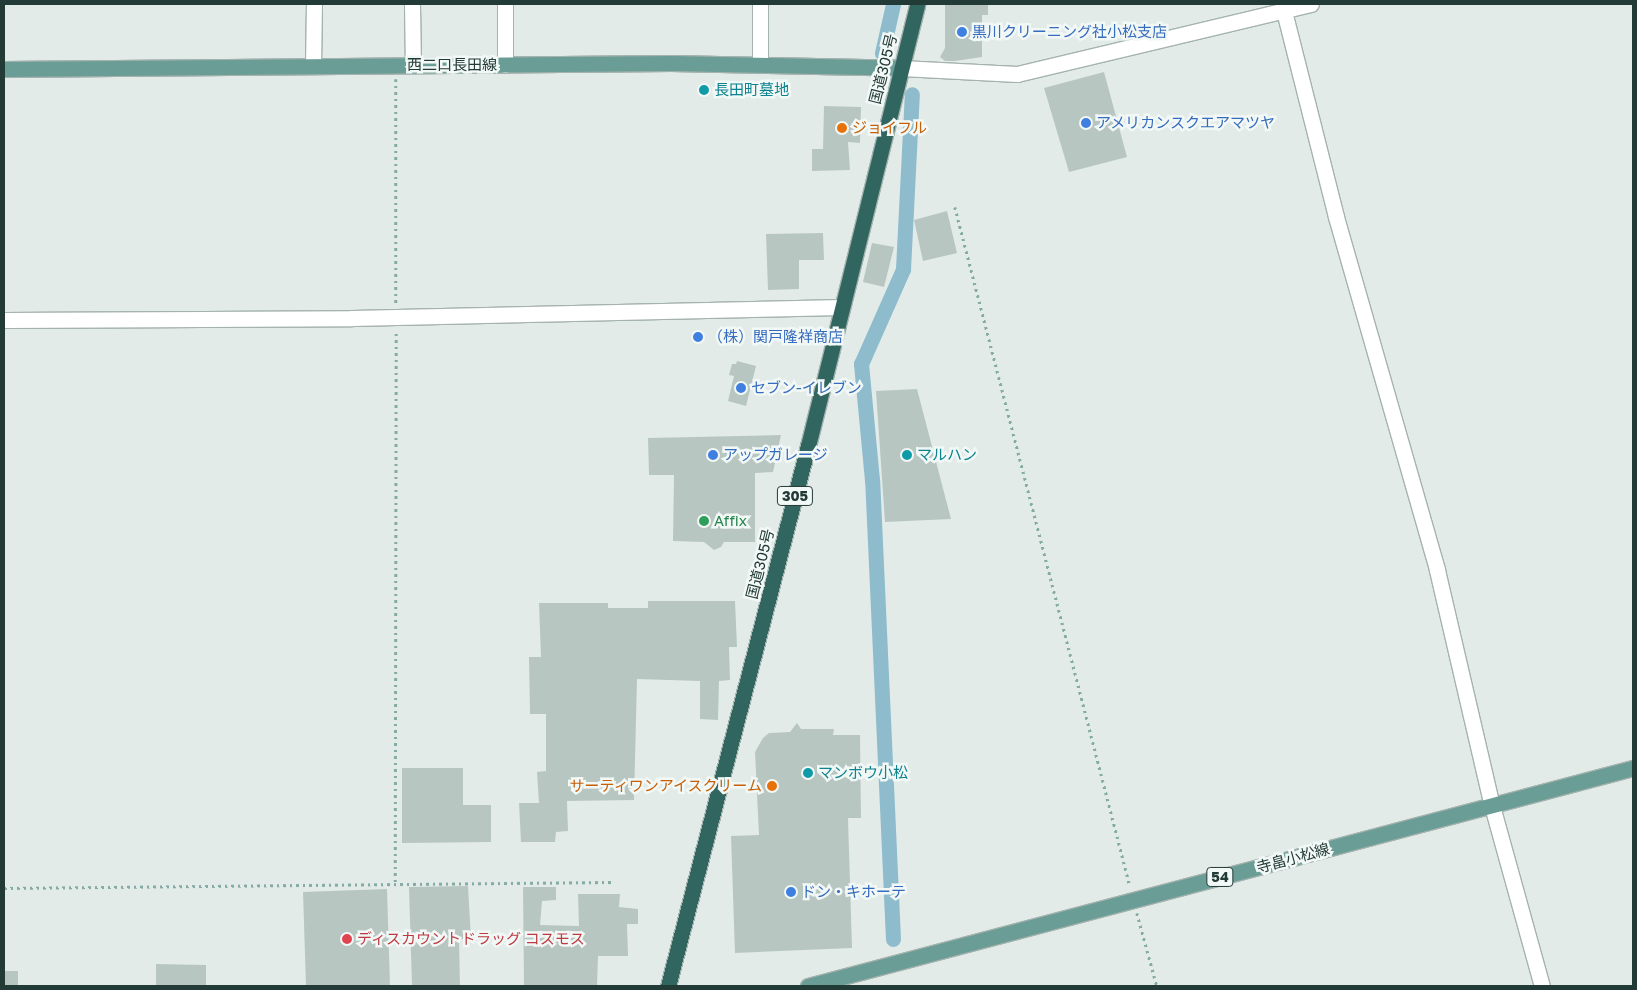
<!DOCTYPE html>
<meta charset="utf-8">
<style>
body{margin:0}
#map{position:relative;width:1637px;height:990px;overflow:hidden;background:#e2ebe8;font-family:"Golos Text","Noto Sans JP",sans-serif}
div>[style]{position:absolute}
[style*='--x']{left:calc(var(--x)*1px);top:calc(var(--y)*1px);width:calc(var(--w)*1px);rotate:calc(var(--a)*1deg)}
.canal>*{height:15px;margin:-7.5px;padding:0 7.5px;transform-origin:7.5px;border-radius:7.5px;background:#8ebccc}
.building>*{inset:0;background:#b8c6c1}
.path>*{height:2.5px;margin-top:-1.25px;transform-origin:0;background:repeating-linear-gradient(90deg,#85aca4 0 2.5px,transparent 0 6.5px)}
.roads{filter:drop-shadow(1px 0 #a5b3af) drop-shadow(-1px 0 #a5b3af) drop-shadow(0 1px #a5b3af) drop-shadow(0 -1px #a5b3af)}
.minor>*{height:15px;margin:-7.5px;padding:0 7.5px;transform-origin:7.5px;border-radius:7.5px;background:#fff}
.major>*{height:15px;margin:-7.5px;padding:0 7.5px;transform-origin:7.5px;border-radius:7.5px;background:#6a9d95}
.highway>*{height:15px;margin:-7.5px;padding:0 7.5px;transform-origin:7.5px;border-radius:7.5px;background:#31655f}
.dots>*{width:14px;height:14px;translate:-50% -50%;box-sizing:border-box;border:2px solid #f2f8f6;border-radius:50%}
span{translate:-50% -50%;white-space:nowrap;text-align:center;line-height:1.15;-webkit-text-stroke:5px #f2f8f6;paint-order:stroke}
.shield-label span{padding:1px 4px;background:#f2f8f6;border:1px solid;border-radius:4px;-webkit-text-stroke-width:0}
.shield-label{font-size:14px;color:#233b37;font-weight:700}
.shop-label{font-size:15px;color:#366cbe}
.left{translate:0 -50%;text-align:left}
.street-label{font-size:15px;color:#233b37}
.culture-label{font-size:15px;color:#0d838f}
.food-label{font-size:15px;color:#c56008}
.right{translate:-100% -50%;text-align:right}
.leisure-label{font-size:15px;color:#27864d}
.health-label{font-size:15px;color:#be3a42}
.frame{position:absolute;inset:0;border:5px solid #233b37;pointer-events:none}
</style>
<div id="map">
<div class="canal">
<div style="--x:882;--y:53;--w:50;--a:-77.3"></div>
<div style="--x:893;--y:939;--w:459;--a:-92.6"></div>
<div style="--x:872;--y:480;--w:117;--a:-95.4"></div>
<div style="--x:861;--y:364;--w:104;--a:-66.1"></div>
<div style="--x:903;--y:269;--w:175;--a:-87.1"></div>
</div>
<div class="building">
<div style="clip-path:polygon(945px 4px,988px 4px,988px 15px,982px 15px,982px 57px,955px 61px,945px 61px,940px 57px,945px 48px)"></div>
<div style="clip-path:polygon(1104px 72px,1127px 157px,1069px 172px,1044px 88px)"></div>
<div style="clip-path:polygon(824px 106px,861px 107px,860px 143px,848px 142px,850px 170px,812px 171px,812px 149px,823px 149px)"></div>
<div style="clip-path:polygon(947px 211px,957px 253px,923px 261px,914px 220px)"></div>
<div style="clip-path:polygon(823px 233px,824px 260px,799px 260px,799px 289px,768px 290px,766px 234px)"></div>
<div style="clip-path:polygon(872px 243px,894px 247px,884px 287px,863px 282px)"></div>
<div style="clip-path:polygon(737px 361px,756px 366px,746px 406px,728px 401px,734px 376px,729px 375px,732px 364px,736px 364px)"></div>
<div style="clip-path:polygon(917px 389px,951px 519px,885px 522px,876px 391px)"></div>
<div style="clip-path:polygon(781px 435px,773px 472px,755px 473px,755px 542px,724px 542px,721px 547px,714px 550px,704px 542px,673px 541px,674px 475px,649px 475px,648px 438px)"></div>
<div style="clip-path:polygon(648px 601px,735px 601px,737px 647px,729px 647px,730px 680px,719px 681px,718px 720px,700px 719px,700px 681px,637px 679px,634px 800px,567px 801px,568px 831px,556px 832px,555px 842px,521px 842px,519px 803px,539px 803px,537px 772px,546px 771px,546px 714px,530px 714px,529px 657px,541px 657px,539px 603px,608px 603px,608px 608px,648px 608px)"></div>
<div style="clip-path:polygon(797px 723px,801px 729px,834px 729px,833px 735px,860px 735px,861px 818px,848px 818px,852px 948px,735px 953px,731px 836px,759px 835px,755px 752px,763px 738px,769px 733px,790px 732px)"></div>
<div style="clip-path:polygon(402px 768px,463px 768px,463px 805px,491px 805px,491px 842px,402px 843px)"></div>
<div style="clip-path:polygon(468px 886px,471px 939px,459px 939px,460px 986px,412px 986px,409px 887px)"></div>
<div style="clip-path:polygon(523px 887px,556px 887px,556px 900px,542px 901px,540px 925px,579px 926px,578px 894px,620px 894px,619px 907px,638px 909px,638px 924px,627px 924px,628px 956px,598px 956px,597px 986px,524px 986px)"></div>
<div style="clip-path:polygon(387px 889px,390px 986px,306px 986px,303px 892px)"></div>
<div style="clip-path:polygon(156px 964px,206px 965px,206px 986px,156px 986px)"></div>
<div style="clip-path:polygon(4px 971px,18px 971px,18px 986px,4px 986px)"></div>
</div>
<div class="path">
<div style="--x:396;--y:79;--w:224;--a:90"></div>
<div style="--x:955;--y:207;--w:701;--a:75.55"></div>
<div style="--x:395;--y:882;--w:551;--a:-89.9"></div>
<div style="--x:4;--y:888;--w:610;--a:-0.56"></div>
<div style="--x:1137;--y:913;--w:76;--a:74.7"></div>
</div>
<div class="roads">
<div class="minor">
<div style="--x:412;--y:4;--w:61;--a:89.1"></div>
<div style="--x:505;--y:4;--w:61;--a:90"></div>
<div style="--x:1284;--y:11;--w:212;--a:75.8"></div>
<div style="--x:1336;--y:217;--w:367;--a:74"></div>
<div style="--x:1437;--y:570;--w:242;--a:76.9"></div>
<div style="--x:1492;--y:806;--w:187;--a:74.5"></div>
<div style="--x:760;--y:64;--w:60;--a:-90"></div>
<div style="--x:313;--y:66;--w:62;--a:-89.1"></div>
<div style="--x:901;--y:68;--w:116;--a:3"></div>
<div style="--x:1017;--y:74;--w:302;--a:-13.4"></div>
<div style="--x:4;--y:320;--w:348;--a:-0.3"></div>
<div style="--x:352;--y:318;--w:489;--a:-1.3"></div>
</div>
<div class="major">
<div style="--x:4;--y:69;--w:667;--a:-0.52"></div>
<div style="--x:671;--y:63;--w:230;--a:1.2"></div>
<div style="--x:808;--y:986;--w:853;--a:-14.8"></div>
</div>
<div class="highway">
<div style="--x:668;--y:986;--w:558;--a:-75.47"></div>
<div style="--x:808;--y:446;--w:455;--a:-76.1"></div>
</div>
</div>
<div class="dots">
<div style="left:962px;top:32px;background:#3f7fe0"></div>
<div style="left:704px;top:90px;background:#0f9aa8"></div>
<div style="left:1086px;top:123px;background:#3f7fe0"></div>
<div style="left:842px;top:128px;background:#e8710a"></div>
<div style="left:698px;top:337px;background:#3f7fe0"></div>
<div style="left:741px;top:388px;background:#3f7fe0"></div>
<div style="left:713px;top:455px;background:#3f7fe0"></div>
<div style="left:907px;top:455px;background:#0f9aa8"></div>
<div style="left:704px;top:521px;background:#2e9e5b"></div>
<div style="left:808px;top:773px;background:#0f9aa8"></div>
<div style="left:772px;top:786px;background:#e8710a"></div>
<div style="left:791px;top:892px;background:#3f7fe0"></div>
<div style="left:347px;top:939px;background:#e0444e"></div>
</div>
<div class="shield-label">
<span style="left:795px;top:496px">305</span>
<span style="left:1220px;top:877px">54</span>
</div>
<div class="shop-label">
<span class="left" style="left:972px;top:32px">黒川クリーニング社小松支店</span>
<span class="left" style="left:1096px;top:123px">アメリカンスクエアマツヤ</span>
<span class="left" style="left:708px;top:337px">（株）関戸隆祥商店</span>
<span class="left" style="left:751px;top:388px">セブン-イレブン</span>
<span class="left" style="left:723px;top:455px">アップガレージ</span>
<span class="left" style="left:801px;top:892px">ドン・キホーテ</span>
</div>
<div class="street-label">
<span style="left:452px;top:65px">西二口長田線</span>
<span style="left:883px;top:69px;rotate:-76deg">国道305号</span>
<span style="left:760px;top:564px;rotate:-76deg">国道305号</span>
<span style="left:1293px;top:858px;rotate:-15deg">寺畠小松線</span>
</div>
<div class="culture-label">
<span class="left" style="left:714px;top:90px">長田町墓地</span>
<span class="left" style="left:917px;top:455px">マルハン</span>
<span class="left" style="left:818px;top:773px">マンボウ小松</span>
</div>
<div class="food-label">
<span class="left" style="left:852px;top:128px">ジョイフル</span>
<span class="right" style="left:762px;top:786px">サーティワンアイスクリーム</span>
</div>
<div class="leisure-label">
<span class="left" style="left:714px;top:521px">Affix</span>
</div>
<div class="health-label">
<span class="left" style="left:357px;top:939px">ディスカウントドラッグ コスモス</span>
</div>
<div class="frame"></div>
</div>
